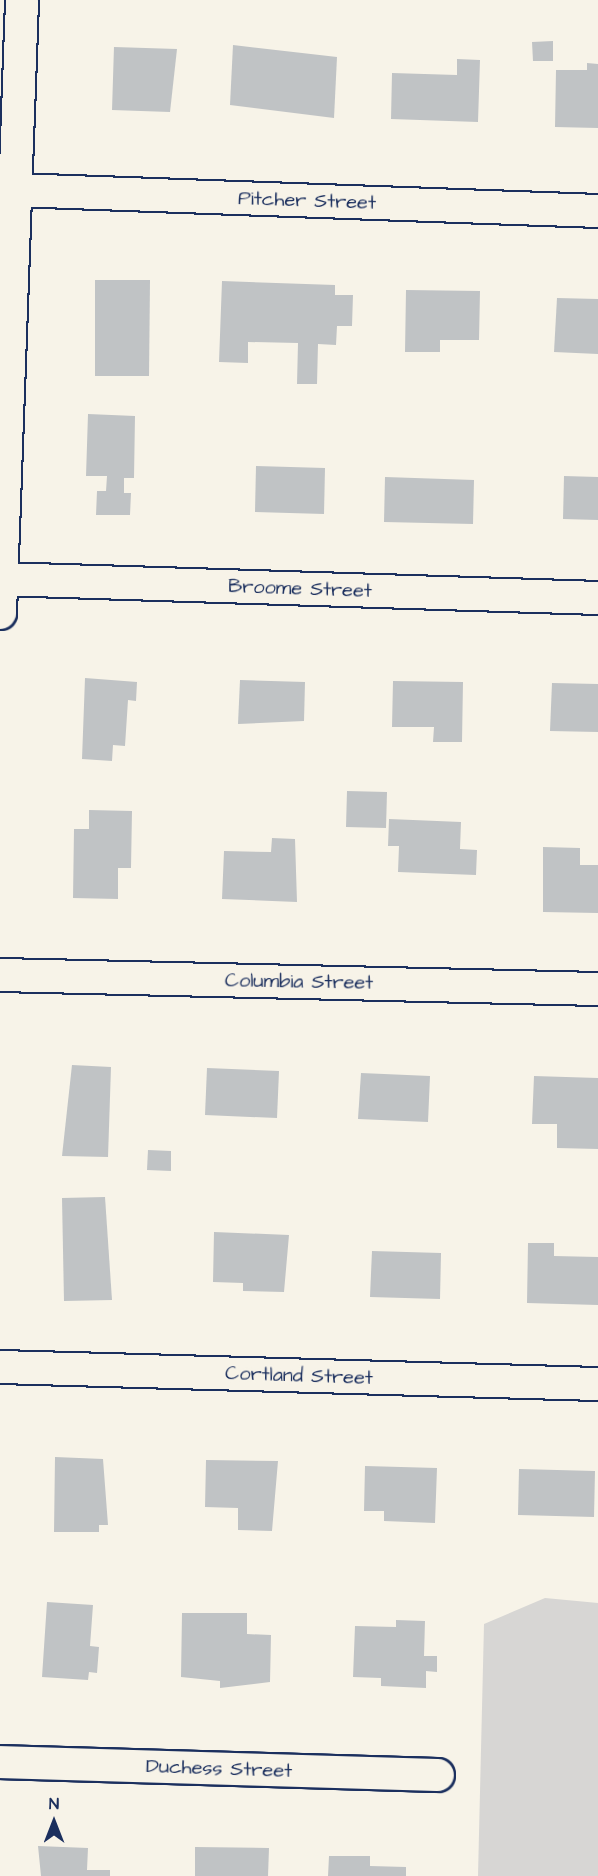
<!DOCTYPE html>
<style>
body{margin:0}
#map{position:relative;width:598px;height:1876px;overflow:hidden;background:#f7f3e8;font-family:"Architects Daughter",sans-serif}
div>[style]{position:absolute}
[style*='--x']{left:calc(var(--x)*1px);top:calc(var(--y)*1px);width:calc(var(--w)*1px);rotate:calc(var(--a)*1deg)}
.green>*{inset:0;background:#d7d6d4}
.building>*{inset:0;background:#c0c3c5}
.roads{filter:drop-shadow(2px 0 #1b2f5e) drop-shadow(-2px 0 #1b2f5e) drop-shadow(0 2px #1b2f5e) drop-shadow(0 -2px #1b2f5e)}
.street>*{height:32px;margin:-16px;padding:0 16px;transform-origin:16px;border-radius:16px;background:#f7f3e8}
span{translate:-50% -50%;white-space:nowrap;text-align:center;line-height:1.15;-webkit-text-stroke:4.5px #f7f3e8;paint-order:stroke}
.street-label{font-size:20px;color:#1b2f5e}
.north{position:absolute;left:24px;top:1792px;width:60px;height:60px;-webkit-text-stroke:4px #f7f3e8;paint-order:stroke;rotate:0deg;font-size:16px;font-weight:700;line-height:24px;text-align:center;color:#1b2f5e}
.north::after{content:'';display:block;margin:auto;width:21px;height:27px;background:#1b2f5e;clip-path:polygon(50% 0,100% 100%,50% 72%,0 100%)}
</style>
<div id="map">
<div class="green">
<div style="clip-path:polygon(545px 1598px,598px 1603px,598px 1876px,478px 1876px,484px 1624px)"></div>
</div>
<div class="building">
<div style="clip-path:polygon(553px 41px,553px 61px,533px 61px,532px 42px)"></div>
<div style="clip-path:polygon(233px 45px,337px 57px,334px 118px,230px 105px)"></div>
<div style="clip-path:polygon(114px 47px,177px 49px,170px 112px,112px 110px)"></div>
<div style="clip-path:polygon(457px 59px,480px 60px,478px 122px,391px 119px,392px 73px,457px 75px)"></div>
<div style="clip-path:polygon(587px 63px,598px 64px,598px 128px,555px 127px,556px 70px,587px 70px)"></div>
<div style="clip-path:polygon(95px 280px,150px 280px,149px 376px,95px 376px)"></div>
<div style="clip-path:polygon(222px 281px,335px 285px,335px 295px,353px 295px,352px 326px,337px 326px,336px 345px,318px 344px,317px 384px,297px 384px,298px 343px,248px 342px,248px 363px,219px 362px)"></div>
<div style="clip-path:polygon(406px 290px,480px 291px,479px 340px,440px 340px,440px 352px,405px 352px)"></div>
<div style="clip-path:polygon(557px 298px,598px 299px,598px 354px,554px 352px)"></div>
<div style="clip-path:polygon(88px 414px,135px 416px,134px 478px,124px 478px,124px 493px,131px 493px,130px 515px,96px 515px,97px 491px,106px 491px,107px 476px,86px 476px)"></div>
<div style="clip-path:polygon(256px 466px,325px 468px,324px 514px,255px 512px)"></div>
<div style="clip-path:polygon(564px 476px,598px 477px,598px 520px,563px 519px)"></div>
<div style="clip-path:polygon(385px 477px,474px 480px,473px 524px,384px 522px)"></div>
<div style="clip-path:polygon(85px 678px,137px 682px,136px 701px,128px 700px,125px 746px,113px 745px,112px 761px,82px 759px)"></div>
<div style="clip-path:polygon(240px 680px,305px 682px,304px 721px,238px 724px)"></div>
<div style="clip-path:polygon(393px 681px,463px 682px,462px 742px,433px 742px,434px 727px,392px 727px)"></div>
<div style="clip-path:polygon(552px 683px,598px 684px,598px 732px,550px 731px)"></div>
<div style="clip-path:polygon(347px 791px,387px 792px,386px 828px,346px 827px)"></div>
<div style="clip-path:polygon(89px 810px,132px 811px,131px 868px,118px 868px,118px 899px,73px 898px,74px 829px,89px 829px)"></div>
<div style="clip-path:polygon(389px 819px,461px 822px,460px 849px,477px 850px,476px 875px,398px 872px,399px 846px,388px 846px)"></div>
<div style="clip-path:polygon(272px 838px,295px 839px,297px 902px,222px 899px,224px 851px,271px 852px)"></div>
<div style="clip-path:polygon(543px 847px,580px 848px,580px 865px,598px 865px,598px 913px,543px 912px)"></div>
<div style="clip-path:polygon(72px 1065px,111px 1067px,108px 1157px,62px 1156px)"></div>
<div style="clip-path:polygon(207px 1068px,279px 1071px,277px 1118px,205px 1115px)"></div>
<div style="clip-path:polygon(361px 1073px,430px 1076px,428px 1122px,358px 1119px)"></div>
<div style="clip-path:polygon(534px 1076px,598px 1078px,598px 1149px,557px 1148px,557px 1124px,532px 1124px)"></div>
<div style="clip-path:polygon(148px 1150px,171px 1151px,171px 1171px,147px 1170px)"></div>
<div style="clip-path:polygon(105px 1197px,112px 1300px,64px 1301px,62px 1198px)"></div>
<div style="clip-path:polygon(214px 1232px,289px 1235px,284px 1292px,243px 1291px,243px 1283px,213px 1282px)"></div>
<div style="clip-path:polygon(528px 1243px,554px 1243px,554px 1256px,598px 1257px,598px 1305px,527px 1303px)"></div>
<div style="clip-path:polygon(372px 1251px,441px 1253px,440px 1299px,370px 1297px)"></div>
<div style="clip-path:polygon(55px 1457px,103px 1459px,108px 1525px,99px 1525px,99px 1532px,54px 1532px)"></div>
<div style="clip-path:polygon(206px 1460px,278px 1461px,272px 1531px,238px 1530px,238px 1508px,205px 1507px)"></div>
<div style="clip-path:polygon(365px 1466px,437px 1468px,435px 1523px,384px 1521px,384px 1511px,364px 1511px)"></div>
<div style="clip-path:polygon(519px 1469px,595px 1471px,594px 1517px,518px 1515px)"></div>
<div style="clip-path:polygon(47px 1602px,93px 1605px,90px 1646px,99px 1647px,97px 1673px,89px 1672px,88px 1680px,42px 1677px)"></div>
<div style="clip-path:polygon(182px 1613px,247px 1613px,247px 1634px,271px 1635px,270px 1682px,220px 1688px,220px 1681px,181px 1677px)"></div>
<div style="clip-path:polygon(396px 1620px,425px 1621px,424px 1656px,437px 1656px,437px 1672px,426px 1671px,426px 1688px,381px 1686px,381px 1678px,353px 1677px,355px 1626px,396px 1627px)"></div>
<div style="clip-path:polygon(38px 1846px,88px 1848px,87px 1870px,110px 1870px,110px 1876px,41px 1876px)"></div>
<div style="clip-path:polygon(195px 1847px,269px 1848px,268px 1876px,195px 1876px)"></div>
<div style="clip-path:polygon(329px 1856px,370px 1856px,370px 1866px,406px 1867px,406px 1876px,328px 1876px)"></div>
</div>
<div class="roads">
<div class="street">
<div style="--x:15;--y:190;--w:583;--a:2.06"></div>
<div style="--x:1;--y:579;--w:597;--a:1.82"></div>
<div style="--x:0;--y:613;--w:613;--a:-87.94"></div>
<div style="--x:0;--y:975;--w:598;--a:1.34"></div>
<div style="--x:0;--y:1367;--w:598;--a:1.63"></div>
<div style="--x:0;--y:1762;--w:438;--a:1.7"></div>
</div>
</div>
<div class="street-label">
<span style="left:307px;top:201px;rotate:2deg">Pitcher Street</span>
<span style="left:300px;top:589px;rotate:2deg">Broome Street</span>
<span style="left:299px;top:982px;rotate:1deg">Columbia Street</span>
<span style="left:299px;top:1376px;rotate:2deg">Cortland Street</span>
<span style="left:219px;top:1769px;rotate:2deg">Duchess Street</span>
</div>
<div class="north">N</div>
</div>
